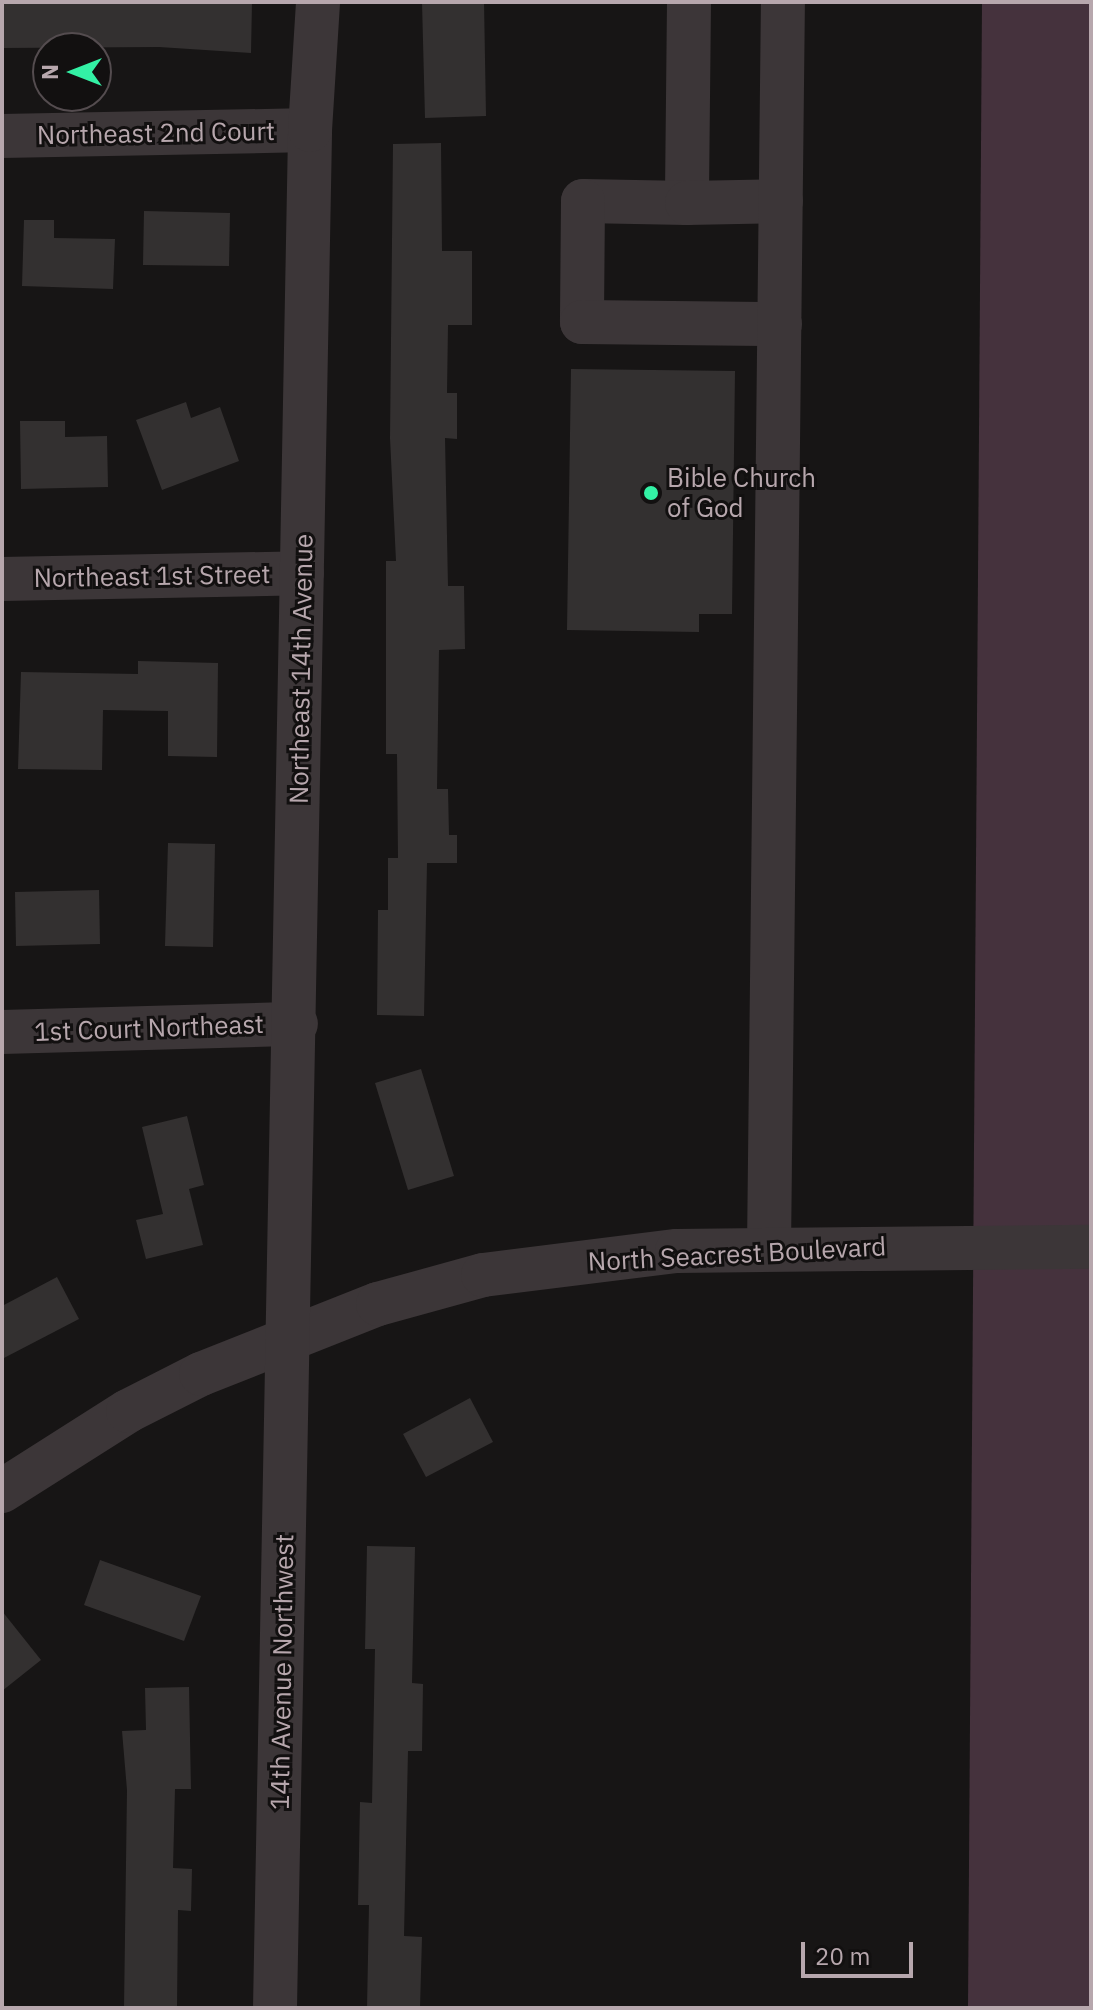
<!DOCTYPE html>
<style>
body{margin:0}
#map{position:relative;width:1093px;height:2010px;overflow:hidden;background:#171515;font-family:"IBM Plex Sans",sans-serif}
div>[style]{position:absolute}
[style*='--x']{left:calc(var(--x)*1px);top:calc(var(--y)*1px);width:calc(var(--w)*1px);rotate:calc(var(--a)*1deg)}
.water>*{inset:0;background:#45323d}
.building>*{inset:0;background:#333030}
.minor>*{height:44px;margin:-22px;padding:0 22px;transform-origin:22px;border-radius:22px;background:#3c3638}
.dots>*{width:22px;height:22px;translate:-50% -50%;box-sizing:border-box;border:4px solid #121010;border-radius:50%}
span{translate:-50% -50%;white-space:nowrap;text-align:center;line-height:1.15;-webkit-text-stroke:6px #121010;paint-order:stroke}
.street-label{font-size:26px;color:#b7a7ad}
.poi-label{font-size:26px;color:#b7a7ad}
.left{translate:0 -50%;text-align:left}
.frame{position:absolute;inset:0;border:4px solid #b7a7ad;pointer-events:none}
.north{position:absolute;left:32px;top:32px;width:80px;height:80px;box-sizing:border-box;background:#121010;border:2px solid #544c4f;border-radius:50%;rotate:270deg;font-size:22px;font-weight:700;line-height:32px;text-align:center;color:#b7a7ad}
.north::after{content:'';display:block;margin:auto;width:28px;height:36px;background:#33f1a5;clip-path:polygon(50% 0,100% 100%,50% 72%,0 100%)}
.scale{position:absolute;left:801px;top:1942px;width:112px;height:36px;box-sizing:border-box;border:4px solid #b7a7ad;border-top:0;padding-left:10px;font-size:24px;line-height:28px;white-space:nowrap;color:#b7a7ad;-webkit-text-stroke:6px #121010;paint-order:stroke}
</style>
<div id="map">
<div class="water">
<div style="clip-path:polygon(982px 2px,1091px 2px,1091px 2008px,968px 2008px)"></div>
</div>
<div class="building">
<div style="clip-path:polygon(2px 2px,252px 2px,251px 53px,159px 47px,2px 48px)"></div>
<div style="clip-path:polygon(422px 2px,484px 2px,486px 116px,425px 118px)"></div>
<div style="clip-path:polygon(441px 143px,442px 251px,472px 251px,472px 325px,448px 325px,447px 393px,457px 393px,457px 439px,445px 438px,448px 586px,464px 586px,465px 649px,439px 650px,437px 789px,448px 789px,449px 835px,457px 835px,457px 863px,427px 863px,424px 1016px,377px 1015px,378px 910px,388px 910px,388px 858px,398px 858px,397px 754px,386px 754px,386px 561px,396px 561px,390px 438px,393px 144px)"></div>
<div style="clip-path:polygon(144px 211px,230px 213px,229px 266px,143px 265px)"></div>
<div style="clip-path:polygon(24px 220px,54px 220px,54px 238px,115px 239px,113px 289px,22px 286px)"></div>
<div style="clip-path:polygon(571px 369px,735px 371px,732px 614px,699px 614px,699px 632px,567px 630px)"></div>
<div style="clip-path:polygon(186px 402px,191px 418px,220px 407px,239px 461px,162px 490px,136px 420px)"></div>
<div style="clip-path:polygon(20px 421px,65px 421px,65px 437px,107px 436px,108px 487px,21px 489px)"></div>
<div style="clip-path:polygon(138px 661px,218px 663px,217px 757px,168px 756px,168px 711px,103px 710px,102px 770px,18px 769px,21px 672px,138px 674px)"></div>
<div style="clip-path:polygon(168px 843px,215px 844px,213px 947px,165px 946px)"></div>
<div style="clip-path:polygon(99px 890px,100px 944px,16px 946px,15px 892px)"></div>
<div style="clip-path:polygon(421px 1069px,454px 1176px,408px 1190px,375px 1083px)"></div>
<div style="clip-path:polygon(187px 1116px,204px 1185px,189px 1189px,203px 1245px,146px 1259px,136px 1220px,163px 1214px,142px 1127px)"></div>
<div style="clip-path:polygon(57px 1277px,79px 1319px,2px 1359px,2px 1306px)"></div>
<div style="clip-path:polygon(470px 1398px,493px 1442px,426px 1477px,403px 1434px)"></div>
<div style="clip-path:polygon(367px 1546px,415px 1547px,412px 1683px,423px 1684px,422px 1751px,408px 1751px,404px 1936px,422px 1937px,420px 2008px,367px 2008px,369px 1905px,358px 1905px,360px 1802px,372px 1803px,375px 1649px,365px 1649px)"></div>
<div style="clip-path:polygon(100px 1560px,201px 1596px,184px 1641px,84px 1605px)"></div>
<div style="clip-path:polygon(2px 1611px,41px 1660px,2px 1691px)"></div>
<div style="clip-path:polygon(189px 1687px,191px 1789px,175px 1789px,173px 1868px,192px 1869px,191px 1911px,178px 1910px,177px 2008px,124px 2008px,127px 1790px,122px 1731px,146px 1730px,145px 1688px)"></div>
</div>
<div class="minor">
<div style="--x:689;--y:2;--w:201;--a:90.6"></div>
<div style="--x:687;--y:203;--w:104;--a:-178.9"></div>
<div style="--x:583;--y:201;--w:121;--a:90.5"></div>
<div style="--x:582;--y:322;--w:198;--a:0.6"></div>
<div style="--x:2;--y:136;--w:308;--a:-1.1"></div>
<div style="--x:687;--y:203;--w:94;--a:-1.2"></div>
<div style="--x:2;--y:579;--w:300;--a:-1.1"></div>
<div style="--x:2;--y:1032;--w:294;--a:-1.6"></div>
<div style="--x:769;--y:1249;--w:1247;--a:-89.36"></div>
<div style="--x:2;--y:1491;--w:149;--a:-32.4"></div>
<div style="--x:128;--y:1411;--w:82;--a:-26.9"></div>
<div style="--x:201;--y:1374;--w:190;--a:-21.6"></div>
<div style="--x:378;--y:1304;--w:109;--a:-15.4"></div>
<div style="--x:483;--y:1275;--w:195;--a:-7.1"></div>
<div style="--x:677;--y:1251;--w:414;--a:-0.6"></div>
<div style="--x:275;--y:2008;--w:1878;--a:-88.93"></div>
<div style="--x:310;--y:130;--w:128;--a:-86.4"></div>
</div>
<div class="dots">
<div style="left:651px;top:493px;background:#33f1a5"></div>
</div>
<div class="street-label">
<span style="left:156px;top:133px;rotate:-1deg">Northeast 2nd Court</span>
<span style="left:152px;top:576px;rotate:-1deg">Northeast 1st Street</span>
<span style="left:301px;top:669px;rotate:-89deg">Northeast 14th Avenue</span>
<span style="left:149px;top:1028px;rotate:-2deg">1st Court Northeast</span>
<span style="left:737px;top:1254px;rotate:-3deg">North Seacrest Boulevard</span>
<span style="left:282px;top:1672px;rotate:-89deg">14th Avenue Northwest</span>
</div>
<div class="poi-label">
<span class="left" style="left:667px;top:493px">Bible Church<br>of God</span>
</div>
<div class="frame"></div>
<div class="north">N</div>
<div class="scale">20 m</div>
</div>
